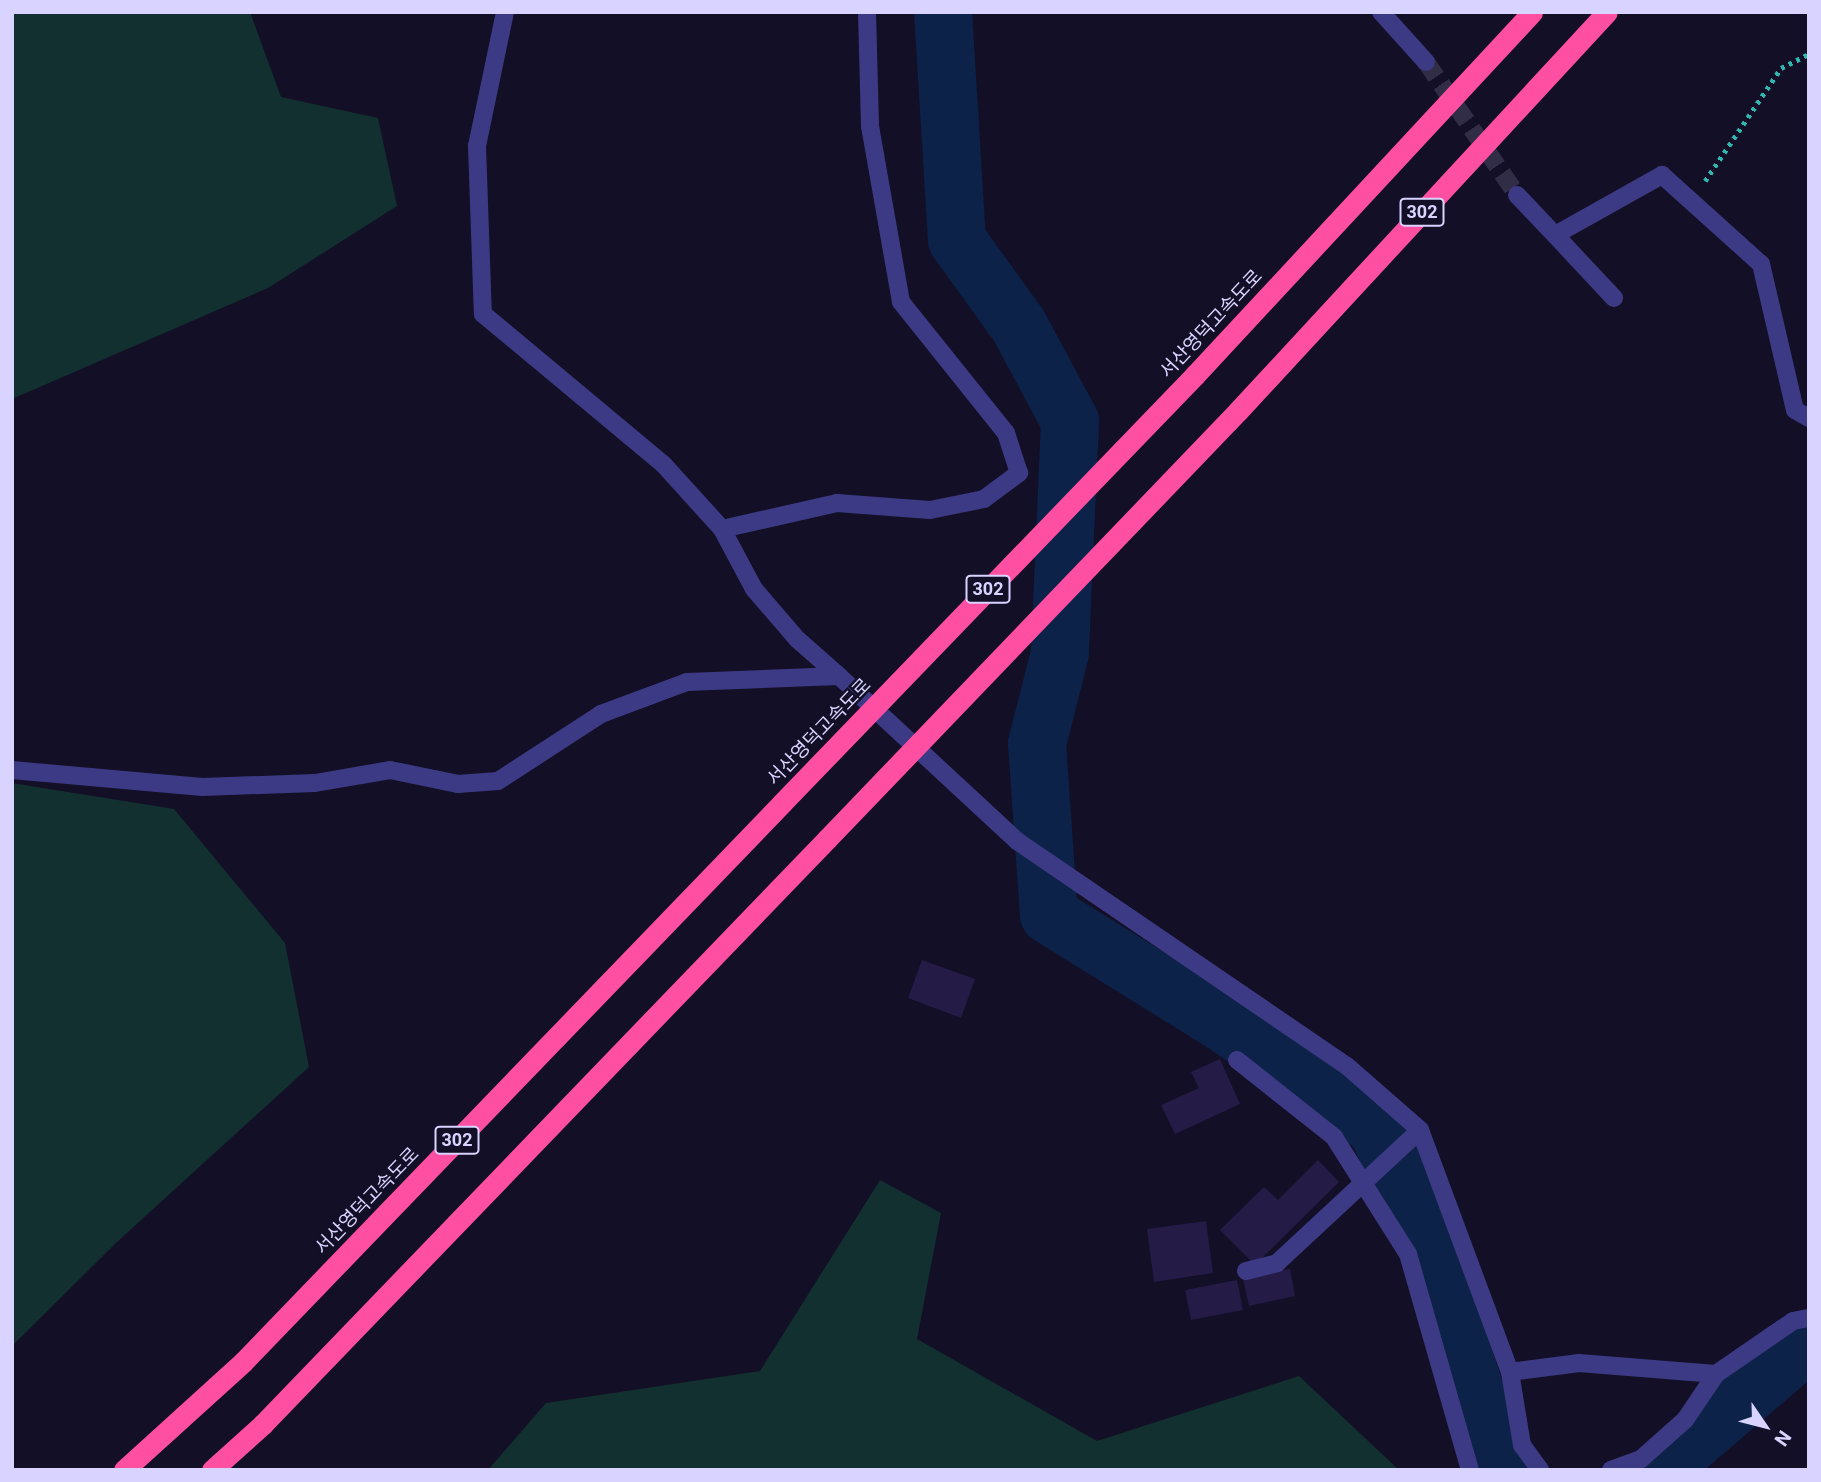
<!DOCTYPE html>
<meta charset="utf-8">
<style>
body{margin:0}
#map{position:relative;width:1821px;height:1482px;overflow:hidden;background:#130f26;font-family:Roboto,"Noto Sans KR",sans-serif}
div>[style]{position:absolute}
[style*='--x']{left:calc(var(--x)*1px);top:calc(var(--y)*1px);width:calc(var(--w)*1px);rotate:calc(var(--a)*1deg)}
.green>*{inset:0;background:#12302f}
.river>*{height:58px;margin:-29px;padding:0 29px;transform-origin:29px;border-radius:29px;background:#0c2248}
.building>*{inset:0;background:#241b47}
.minor-tunnel>*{height:18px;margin-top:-9px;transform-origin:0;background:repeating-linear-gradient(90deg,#312d47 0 18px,transparent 0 27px)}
.path>*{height:4.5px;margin-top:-2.25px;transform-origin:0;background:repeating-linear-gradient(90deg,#2fb8b0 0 3.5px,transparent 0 8.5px)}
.minor>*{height:18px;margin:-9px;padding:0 9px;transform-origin:9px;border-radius:9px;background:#3d3a85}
.highway>*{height:21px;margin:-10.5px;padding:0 10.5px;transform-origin:10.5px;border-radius:10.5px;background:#ff4fa3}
.highway-bridge>*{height:21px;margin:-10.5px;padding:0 10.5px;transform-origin:10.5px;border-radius:10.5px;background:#ff4fa3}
span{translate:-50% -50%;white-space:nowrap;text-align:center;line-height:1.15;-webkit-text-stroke:5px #130f26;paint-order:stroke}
.shield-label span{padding:2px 5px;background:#130f26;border:2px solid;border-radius:5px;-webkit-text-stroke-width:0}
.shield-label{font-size:18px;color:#d9d4ff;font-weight:700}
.street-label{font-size:19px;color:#d9d4ff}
.frame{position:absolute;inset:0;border:14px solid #d9d4ff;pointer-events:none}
.north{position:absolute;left:1730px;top:1391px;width:70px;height:70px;-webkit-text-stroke:5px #130f26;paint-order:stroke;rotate:125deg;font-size:19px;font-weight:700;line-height:28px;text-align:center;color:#d9d4ff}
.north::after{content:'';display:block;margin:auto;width:24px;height:32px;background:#d9d4ff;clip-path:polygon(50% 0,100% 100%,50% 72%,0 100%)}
</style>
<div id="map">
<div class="green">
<div style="clip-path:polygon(12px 12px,250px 12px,281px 97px,378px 118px,397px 206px,268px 288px,12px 399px)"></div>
<div style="clip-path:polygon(12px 783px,174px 809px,285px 943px,309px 1067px,117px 1242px,12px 1346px)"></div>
<div style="clip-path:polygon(880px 1180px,941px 1213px,917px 1339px,1097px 1441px,1299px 1376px,1399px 1470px,488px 1470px,546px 1403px,760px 1371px)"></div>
</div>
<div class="river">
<div style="--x:943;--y:12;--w:228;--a:86.5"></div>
<div style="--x:957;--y:240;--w:106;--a:54.2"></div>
<div style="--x:1019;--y:326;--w:108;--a:61.8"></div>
<div style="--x:1070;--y:421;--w:232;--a:92.5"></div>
<div style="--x:1060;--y:653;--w:94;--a:104.2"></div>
<div style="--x:1037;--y:744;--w:171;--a:86"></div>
<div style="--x:1049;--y:915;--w:205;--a:31.8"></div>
<div style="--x:1223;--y:1023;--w:185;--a:34.2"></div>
<div style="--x:1376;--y:1127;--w:89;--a:64.6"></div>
<div style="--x:1414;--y:1207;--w:256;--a:71.6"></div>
<div style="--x:1495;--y:1450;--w:23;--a:61"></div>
<div style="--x:1660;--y:1470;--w:184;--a:-40.6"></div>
<div style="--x:1800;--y:1350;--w:9;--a:-6"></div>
</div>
<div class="building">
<div style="clip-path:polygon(922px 960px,975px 979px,961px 1018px,908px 998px)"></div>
<div style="clip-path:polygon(1220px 1059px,1240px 1104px,1175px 1134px,1161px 1105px,1199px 1088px,1191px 1072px)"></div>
<div style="clip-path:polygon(1318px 1160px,1339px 1182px,1255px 1265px,1220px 1230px,1264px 1187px,1278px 1200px)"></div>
<div style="clip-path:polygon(1206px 1221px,1213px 1273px,1154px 1282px,1147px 1229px)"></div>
<div style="clip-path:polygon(1290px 1269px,1295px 1296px,1249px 1306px,1243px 1279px)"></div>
<div style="clip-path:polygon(1237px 1280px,1243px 1310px,1191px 1320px,1185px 1290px)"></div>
</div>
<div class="minor-tunnel">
<div style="--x:1426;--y:62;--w:161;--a:55.6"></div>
</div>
<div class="path">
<div style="--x:1705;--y:181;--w:136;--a:-56.1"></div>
<div style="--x:1781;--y:68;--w:31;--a:-27"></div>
</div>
<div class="minor">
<div style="--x:505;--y:12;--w:137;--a:101.8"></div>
<div style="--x:477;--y:146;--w:168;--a:88"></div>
<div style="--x:483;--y:314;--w:236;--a:39.8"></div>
<div style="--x:664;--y:465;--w:86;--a:47.8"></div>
<div style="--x:1381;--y:12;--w:67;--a:48"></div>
<div style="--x:1517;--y:195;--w:55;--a:46.5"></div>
<div style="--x:1614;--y:298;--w:86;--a:-133.1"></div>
<div style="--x:1555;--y:235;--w:123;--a:-29.3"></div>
<div style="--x:1662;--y:175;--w:133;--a:42"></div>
<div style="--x:1761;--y:264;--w:150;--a:76.9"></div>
<div style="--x:1795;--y:410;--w:16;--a:30"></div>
<div style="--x:839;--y:676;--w:243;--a:42.8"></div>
<div style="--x:1017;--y:841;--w:399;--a:34.3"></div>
<div style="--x:1347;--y:1066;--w:97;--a:41.2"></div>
<div style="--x:1420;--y:1130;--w:258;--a:69.6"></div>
<div style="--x:1510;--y:1372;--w:74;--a:80.7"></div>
<div style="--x:1522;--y:1445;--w:31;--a:54"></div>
<div style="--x:12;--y:770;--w:191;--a:5.1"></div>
<div style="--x:202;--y:787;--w:113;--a:-2"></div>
<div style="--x:315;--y:783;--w:76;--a:-9.8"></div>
<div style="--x:390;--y:770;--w:69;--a:11.6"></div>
<div style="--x:458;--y:784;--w:40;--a:-4.3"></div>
<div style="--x:498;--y:781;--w:123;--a:-33"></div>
<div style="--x:601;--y:714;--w:92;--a:-20.4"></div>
<div style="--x:687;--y:682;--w:152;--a:-2.3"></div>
<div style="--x:839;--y:676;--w:56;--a:-138.6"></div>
<div style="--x:797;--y:639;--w:66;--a:-130.7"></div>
<div style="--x:754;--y:589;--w:68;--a:-118.1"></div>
<div style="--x:722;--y:529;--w:118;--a:-12.7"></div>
<div style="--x:837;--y:503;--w:93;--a:4.3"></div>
<div style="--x:930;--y:510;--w:55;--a:-11.5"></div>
<div style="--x:984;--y:499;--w:44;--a:-36.6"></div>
<div style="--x:1019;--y:473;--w:42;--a:-108"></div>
<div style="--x:1006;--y:433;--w:168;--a:-128.7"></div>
<div style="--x:901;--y:302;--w:179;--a:-100"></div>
<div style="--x:870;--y:126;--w:114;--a:-91.5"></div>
<div style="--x:1237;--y:1060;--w:124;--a:38.4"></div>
<div style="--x:1334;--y:1137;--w:138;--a:57.7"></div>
<div style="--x:1408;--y:1254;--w:225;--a:74"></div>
<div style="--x:1246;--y:1271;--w:32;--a:-14"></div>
<div style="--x:1277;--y:1263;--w:195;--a:-42.9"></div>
<div style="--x:1510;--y:1372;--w:70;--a:-7.4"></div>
<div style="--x:1579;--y:1363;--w:137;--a:4.6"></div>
<div style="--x:1611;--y:1470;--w:32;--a:-20"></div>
<div style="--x:1641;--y:1459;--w:59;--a:-41.6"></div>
<div style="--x:1685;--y:1420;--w:55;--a:-56"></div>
<div style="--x:1716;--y:1374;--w:93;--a:-34.5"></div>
<div style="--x:1793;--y:1321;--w:16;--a:-11"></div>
</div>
<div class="highway">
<div style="--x:1195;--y:375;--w:495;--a:-47.1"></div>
<div style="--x:1238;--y:411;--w:543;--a:-47.24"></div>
<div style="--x:124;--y:1470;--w:161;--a:-42.2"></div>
<div style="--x:243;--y:1362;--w:777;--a:-46.04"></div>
<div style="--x:212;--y:1470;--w:69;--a:-42"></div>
<div style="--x:263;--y:1424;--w:813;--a:-46.05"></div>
</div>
<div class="highway-bridge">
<div style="--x:782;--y:803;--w:595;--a:-46.02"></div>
<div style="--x:827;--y:839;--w:593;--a:-46.16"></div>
</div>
<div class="shield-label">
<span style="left:1422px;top:212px">302</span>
<span style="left:988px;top:589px">302</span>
<span style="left:457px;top:1140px">302</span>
</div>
<div class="street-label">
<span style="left:1211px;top:324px;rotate:-47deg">서산영덕고속도로</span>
<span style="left:819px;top:732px;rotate:-46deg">서산영덕고속도로</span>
<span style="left:367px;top:1201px;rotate:-46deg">서산영덕고속도로</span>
</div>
<div class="frame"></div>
<div class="north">N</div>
</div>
